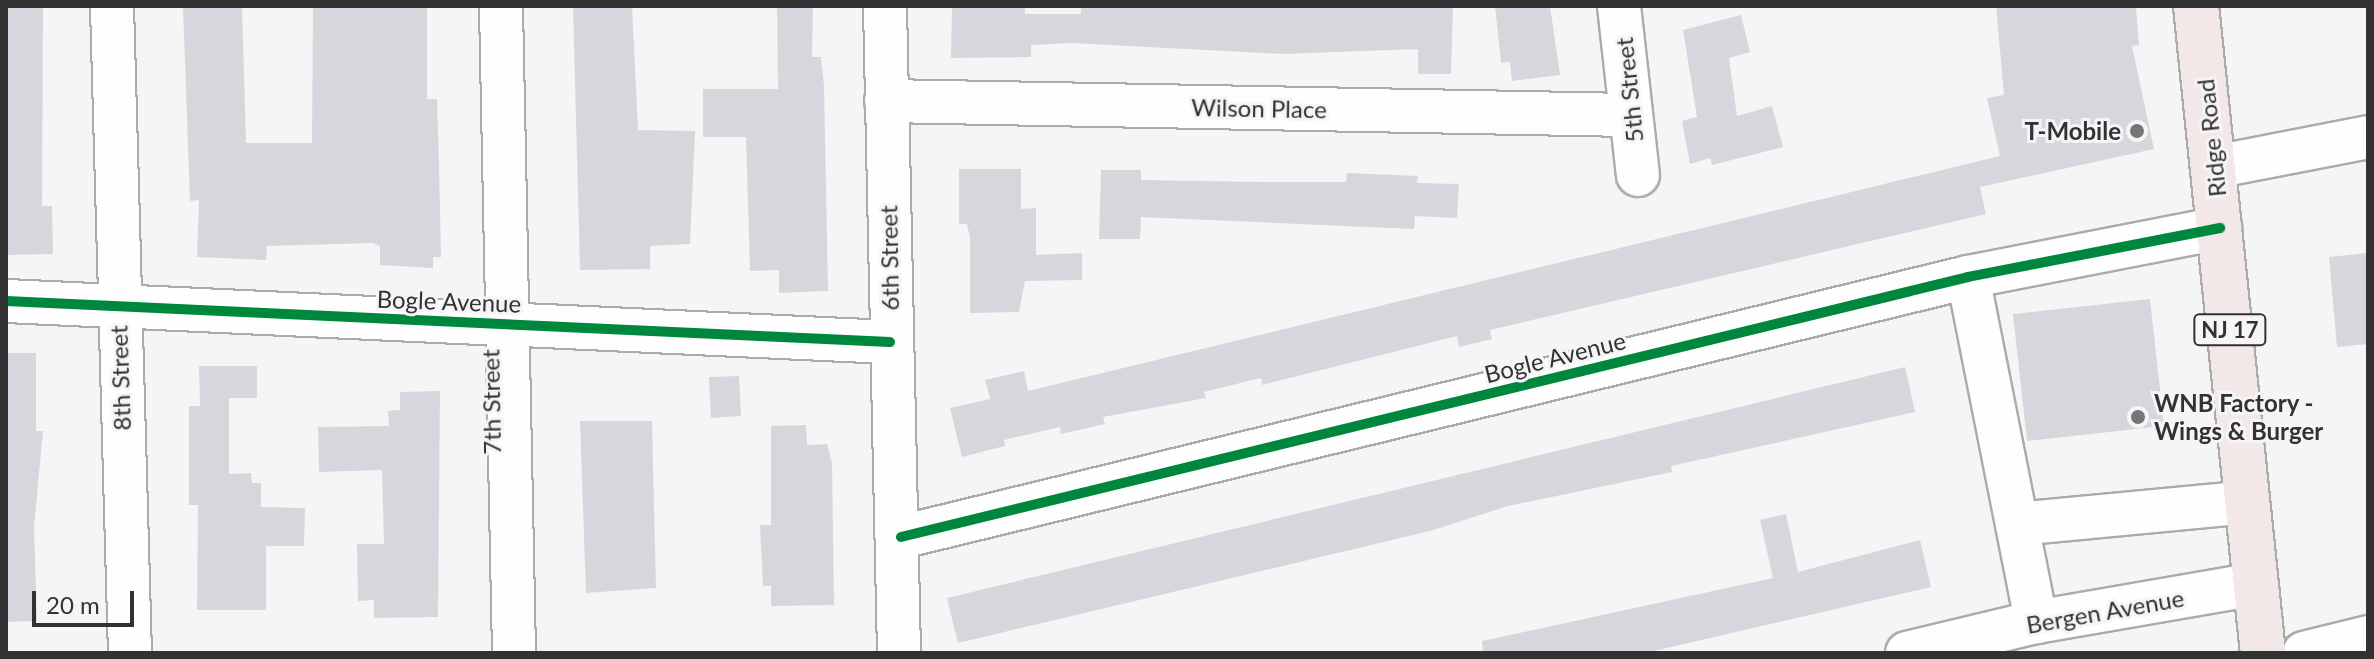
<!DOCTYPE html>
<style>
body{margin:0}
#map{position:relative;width:2374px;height:659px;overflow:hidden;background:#f5f5f5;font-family:Lato,sans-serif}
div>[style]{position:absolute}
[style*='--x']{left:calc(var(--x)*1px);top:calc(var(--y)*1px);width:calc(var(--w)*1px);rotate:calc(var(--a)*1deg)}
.building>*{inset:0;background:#d8d6dd}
.roads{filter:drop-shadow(2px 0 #ababab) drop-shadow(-2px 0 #ababab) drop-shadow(0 2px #ababab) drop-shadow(0 -2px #ababab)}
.minor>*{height:42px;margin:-21px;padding:0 21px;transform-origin:21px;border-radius:21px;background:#fefefe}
.major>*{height:44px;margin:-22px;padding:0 22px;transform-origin:22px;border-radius:22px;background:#f2e8e8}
.cycleway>*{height:10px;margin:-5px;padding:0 5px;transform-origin:5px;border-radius:5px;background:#00873e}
.dots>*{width:22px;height:22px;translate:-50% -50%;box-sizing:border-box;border:4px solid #f6f4f6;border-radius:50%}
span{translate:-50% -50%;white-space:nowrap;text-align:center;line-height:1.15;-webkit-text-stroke:6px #f6f4f6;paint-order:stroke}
.shield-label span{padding:2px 6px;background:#f6f4f6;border:2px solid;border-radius:6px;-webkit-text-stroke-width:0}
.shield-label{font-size:22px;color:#333233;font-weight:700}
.street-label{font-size:24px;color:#333233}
.poi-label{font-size:24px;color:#333233;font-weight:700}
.right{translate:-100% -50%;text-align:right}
.left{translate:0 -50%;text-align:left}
.frame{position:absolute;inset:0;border:8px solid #333233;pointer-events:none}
.scale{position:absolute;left:32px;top:591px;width:102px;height:36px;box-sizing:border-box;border:4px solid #333233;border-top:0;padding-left:10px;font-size:24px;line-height:28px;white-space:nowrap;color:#333233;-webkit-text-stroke:6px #f6f4f6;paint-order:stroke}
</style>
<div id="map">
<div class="building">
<div style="clip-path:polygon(6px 6px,43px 6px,42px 206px,52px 206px,53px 254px,6px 255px)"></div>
<div style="clip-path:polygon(183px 6px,242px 6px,246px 143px,312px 143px,313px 6px,427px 6px,427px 99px,437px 99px,439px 163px,441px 257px,433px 257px,433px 268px,380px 265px,380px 246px,373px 243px,267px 246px,266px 260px,197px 257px,199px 200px,190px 201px)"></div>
<div style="clip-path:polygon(573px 6px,632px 6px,638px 130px,695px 131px,690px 244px,650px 246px,650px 269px,580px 270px)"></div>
<div style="clip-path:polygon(777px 6px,813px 6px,812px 57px,821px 57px,824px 85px,828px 291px,779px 293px,779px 270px,750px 271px,746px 137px,703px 137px,703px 89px,778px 89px)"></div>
<div style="clip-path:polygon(952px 6px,1025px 6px,1025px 14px,1081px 14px,1081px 6px,1453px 6px,1451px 74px,1418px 74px,1418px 49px,1283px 54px,1071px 43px,1031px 45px,1031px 57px,951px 58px)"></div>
<div style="clip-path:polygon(1495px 6px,1550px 6px,1560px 75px,1512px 81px,1510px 62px,1501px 63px)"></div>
<div style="clip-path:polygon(1996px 6px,2136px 6px,2139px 45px,2132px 46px,2154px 149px,1980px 187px,1986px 214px,1490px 330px,1492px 339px,1459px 347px,1457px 336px,1262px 385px,1261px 378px,1204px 392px,1206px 398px,1103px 417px,1105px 424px,1061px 434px,1060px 427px,1004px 440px,1005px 446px,962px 457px,950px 408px,990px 399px,985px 380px,1024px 371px,1028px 391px,2000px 156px,1987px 98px,2004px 95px)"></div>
<div style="clip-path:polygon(1741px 15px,1750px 52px,1729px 58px,1737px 116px,1772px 106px,1783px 147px,1712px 165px,1710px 158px,1690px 164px,1682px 121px,1697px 117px,1683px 30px)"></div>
<div style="clip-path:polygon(959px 169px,1021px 169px,1021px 209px,1036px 208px,1036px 255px,1082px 253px,1082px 280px,1025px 281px,1019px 312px,970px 313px,970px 238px,967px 224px,959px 224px)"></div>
<div style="clip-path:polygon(1101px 170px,1141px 170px,1141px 180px,1261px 182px,1346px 182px,1347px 173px,1418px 176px,1417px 183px,1459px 184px,1457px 218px,1415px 216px,1414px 229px,1141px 217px,1140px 239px,1099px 239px)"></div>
<div style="clip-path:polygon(2368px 253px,2368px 344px,2337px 347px,2329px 257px)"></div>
<div style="clip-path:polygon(2150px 299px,2164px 426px,2027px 441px,2013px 314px)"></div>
<div style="clip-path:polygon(6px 353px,36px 353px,36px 431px,43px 431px,34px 527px,37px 621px,6px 622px)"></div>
<div style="clip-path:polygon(199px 366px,257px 366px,257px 398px,229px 398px,229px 474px,251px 473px,252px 483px,261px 483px,261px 507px,305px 508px,304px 546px,266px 546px,266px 610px,197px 610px,198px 505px,189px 505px,189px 406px,200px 406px)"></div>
<div style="clip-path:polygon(1905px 367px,1915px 412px,1671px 466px,1672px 472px,1508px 506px,1430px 531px,958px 643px,947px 598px)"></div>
<div style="clip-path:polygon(739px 376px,741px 416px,711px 418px,709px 377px)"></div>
<div style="clip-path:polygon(440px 391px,438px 617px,374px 618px,374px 600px,358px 601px,357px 544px,384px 544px,382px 470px,319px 472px,318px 427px,389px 426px,388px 411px,400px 410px,400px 392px)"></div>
<div style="clip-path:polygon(580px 421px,652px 421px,656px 588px,586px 593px)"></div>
<div style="clip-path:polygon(806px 425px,807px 445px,827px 444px,832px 463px,834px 605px,771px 606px,771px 586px,763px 586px,760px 525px,771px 525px,771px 426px)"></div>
<div style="clip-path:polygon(1786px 514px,1798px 572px,1920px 540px,1931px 587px,1645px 653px,1483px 653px,1482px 641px,1773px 578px,1760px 520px)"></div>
</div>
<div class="roads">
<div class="minor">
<div style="--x:112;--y:6;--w:647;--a:88.41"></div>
<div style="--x:501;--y:6;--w:647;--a:88.85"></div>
<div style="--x:885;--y:6;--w:647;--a:88.76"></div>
<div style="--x:1619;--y:6;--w:170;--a:83.6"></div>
<div style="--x:886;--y:101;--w:745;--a:1.08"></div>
<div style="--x:2214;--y:167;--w:157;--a:-11"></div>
<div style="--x:1968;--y:277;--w:352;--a:78.8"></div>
<div style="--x:6;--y:301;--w:885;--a:2.66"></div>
<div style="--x:2017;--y:524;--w:232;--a:-5.4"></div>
<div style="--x:901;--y:537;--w:1098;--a:-13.69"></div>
<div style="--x:1968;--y:277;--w:257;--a:-11"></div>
<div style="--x:1907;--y:653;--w:133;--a:-13.5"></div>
<div style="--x:2036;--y:622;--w:223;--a:-9.8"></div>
<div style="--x:2304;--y:653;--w:66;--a:-14"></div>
</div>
<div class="major">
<div style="--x:2196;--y:6;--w:650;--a:84.09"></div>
</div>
</div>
<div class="cycleway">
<div style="--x:6;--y:301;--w:885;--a:2.66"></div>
<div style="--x:901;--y:537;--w:1098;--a:-13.69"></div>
<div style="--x:1968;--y:277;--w:257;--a:-11"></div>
</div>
<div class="dots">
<div style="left:2137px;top:131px;background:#777677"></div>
<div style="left:2138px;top:417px;background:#777677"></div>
</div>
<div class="shield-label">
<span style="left:2230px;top:330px">NJ 17</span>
</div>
<div class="street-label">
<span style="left:1629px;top:90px;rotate:-96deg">5th Street</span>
<span style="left:1259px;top:108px;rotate:1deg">Wilson Place</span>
<span style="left:2211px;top:138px;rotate:-96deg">Ridge Road</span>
<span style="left:889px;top:258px;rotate:-91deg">6th Street</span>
<span style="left:449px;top:301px;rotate:2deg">Bogle Avenue</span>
<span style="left:1555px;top:357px;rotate:-14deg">Bogle Avenue</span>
<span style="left:120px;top:378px;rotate:-92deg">8th Street</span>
<span style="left:491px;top:402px;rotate:-91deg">7th Street</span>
<span style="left:2105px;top:611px;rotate:-10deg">Bergen Avenue</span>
</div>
<div class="poi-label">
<span class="right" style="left:2121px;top:131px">T-Mobile</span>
<span class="left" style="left:2154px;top:417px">WNB Factory -<br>Wings &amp; Burger</span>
</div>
<div class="frame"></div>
<div class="scale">20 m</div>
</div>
